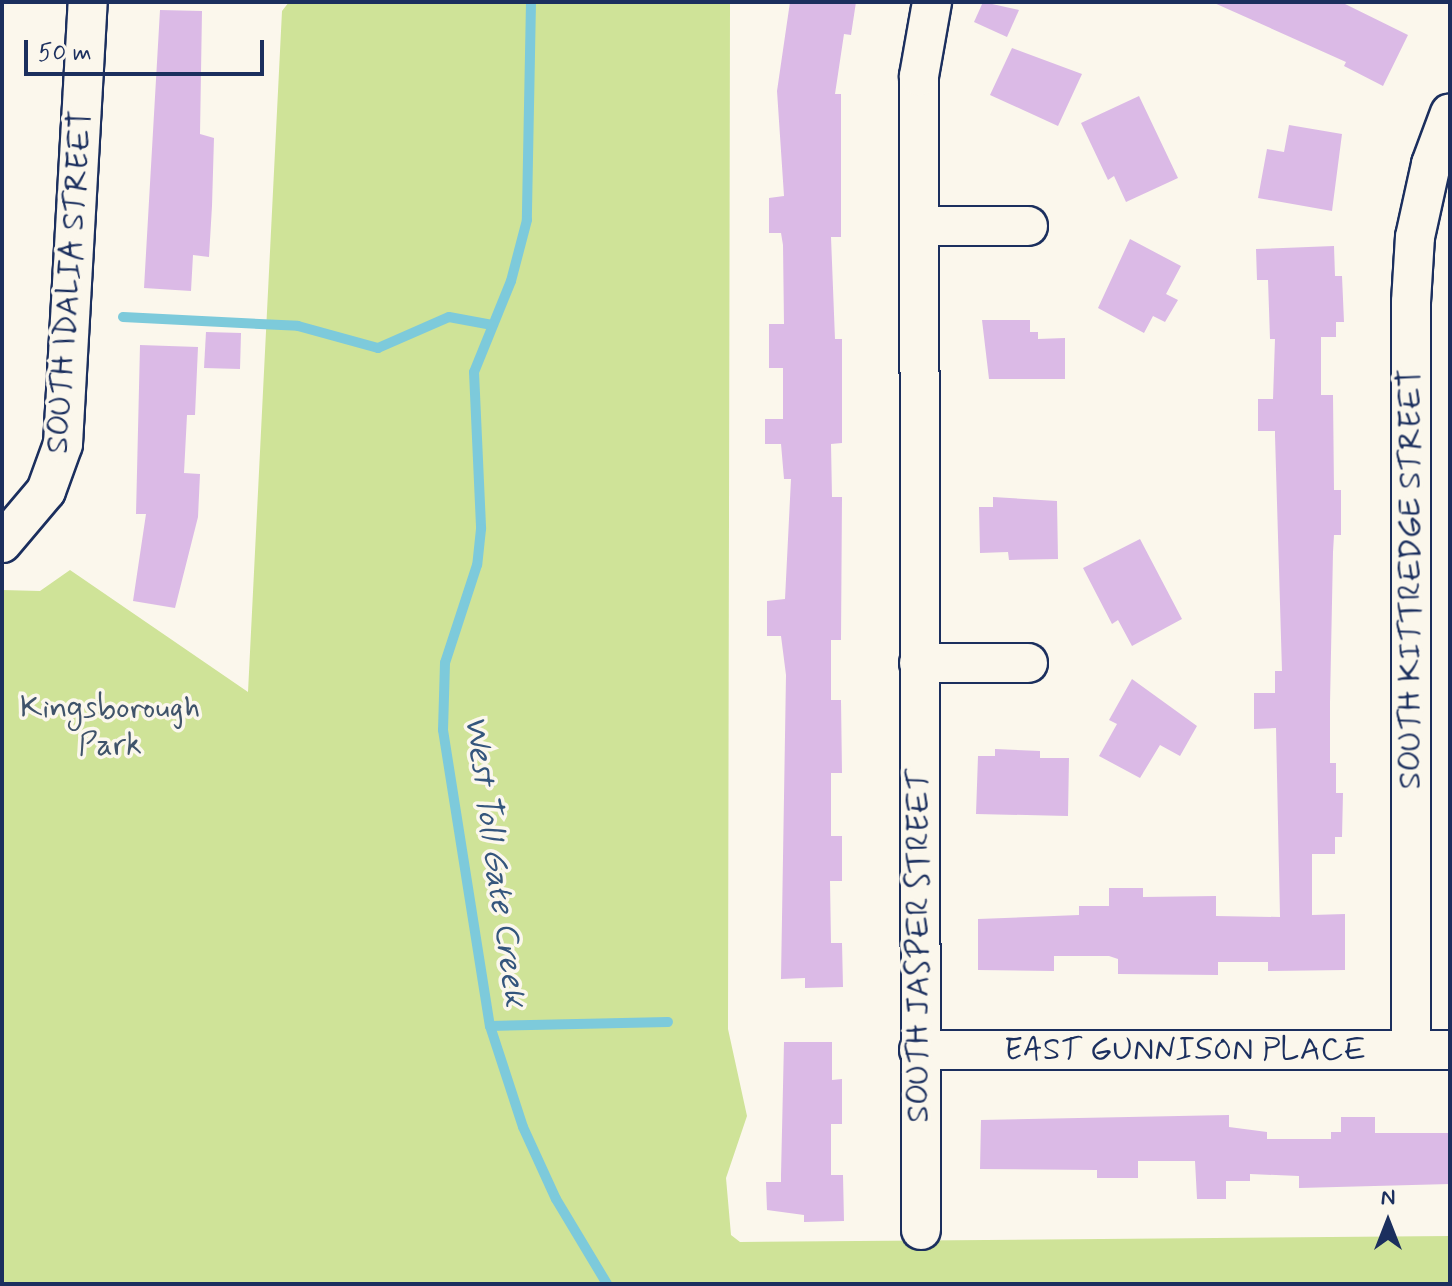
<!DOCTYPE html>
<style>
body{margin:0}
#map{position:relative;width:1452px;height:1286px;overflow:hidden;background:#fbf7ec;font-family:Mynerve,sans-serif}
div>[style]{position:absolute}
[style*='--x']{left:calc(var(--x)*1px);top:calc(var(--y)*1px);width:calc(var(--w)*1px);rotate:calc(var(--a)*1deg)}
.green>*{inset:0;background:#cfe398}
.stream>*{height:10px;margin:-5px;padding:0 5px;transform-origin:5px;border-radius:5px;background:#7dcadb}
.building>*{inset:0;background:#dbbae6}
.roads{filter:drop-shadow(2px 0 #1b2f5e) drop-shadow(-2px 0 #1b2f5e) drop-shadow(0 2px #1b2f5e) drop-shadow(0 -2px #1b2f5e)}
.street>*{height:38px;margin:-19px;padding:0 19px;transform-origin:19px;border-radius:19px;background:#fbf7ec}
span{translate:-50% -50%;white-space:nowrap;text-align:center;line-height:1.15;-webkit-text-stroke:7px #fbf7ec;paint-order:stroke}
.street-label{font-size:32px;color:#1b2f5e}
.park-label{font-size:32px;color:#3f536a}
.water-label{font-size:34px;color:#34567d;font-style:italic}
.frame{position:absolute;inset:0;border:4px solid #1b2f5e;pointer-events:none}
.north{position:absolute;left:1348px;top:1182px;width:80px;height:80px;-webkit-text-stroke:6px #fbf7ec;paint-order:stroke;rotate:0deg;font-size:22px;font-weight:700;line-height:32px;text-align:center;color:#1b2f5e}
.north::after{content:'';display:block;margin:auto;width:28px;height:36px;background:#1b2f5e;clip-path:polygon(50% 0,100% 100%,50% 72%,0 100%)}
.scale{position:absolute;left:24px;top:40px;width:240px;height:36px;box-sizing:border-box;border:4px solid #1b2f5e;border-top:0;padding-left:10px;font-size:24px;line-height:28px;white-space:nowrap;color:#1b2f5e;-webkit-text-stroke:6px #fbf7ec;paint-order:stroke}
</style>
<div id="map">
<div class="green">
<div style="clip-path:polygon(289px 2px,730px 2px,728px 1029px,747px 1116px,726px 1178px,731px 1235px,740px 1242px,1450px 1236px,1450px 1284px,2px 1284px,2px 590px,40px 591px,70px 570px,248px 692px,282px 11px)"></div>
</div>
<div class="stream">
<div style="--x:531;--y:2;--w:218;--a:91.1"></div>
<div style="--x:527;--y:220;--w:63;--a:104.7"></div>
<div style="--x:511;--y:281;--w:98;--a:112.1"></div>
<div style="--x:474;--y:372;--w:157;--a:87.4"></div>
<div style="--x:481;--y:529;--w:36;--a:96"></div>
<div style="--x:477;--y:565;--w:103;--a:108.1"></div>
<div style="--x:445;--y:663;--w:67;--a:91.7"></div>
<div style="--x:443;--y:730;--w:300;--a:81"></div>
<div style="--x:490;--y:1026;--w:106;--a:71.9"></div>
<div style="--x:523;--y:1127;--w:79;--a:65.4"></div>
<div style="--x:556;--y:1199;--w:99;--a:59"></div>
<div style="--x:123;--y:317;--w:175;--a:2.9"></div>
<div style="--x:298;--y:326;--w:83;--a:15.4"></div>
<div style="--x:378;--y:348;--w:77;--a:-23.6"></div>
<div style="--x:449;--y:317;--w:44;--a:10.5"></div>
<div style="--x:490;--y:1026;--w:178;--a:-1.3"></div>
</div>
<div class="building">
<div style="clip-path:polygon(790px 2px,856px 2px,851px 35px,844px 34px,835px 94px,841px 94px,841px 237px,831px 237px,835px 339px,842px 339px,842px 443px,831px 444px,832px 497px,842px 497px,841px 640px,831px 640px,831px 700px,841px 700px,842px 773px,831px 773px,831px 836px,842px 836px,842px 881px,830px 881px,831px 943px,842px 943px,843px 987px,805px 988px,805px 978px,781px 979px,786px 675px,781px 636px,767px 636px,767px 601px,785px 599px,791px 479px,784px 479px,781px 444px,765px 444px,765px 419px,783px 419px,783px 368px,769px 368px,769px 324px,784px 324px,783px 245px,781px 233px,769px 233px,769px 198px,784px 196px,777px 91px)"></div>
<div style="clip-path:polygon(983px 2px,1019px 10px,1007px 37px,974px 22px)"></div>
<div style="clip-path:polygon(1212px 2px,1341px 2px,1408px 35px,1383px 86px,1344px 66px,1346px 62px)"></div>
<div style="clip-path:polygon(160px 10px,202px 11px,200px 134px,214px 138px,212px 206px,209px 257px,193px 255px,191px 291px,144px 288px)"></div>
<div style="clip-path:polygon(1012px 48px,1082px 74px,1058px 126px,990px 95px)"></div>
<div style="clip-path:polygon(1139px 96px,1178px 178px,1126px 202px,1114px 176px,1108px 180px,1081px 123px)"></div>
<div style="clip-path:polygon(1289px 125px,1342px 134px,1332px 211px,1258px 198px,1267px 149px,1284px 152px)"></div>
<div style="clip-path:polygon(1130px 239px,1181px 266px,1166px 294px,1178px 300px,1165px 322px,1153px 316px,1144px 333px,1098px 308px)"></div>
<div style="clip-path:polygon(1334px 246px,1335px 276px,1342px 276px,1344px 322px,1336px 322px,1336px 337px,1321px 337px,1321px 395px,1333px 395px,1334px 490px,1341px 490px,1341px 535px,1334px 535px,1333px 552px,1330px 703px,1330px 763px,1336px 763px,1336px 793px,1343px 793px,1342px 837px,1335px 837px,1335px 854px,1312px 854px,1312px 915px,1345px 914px,1345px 970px,1268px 971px,1268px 962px,1218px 962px,1218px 975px,1118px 974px,1118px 959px,1109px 956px,1054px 956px,1054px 971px,978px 970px,978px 919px,1079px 915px,1079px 906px,1109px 906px,1109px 888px,1143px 888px,1143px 897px,1216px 896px,1216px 916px,1280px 917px,1276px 728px,1254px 729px,1254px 693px,1275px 693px,1275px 671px,1282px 671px,1275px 436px,1275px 431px,1258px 431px,1258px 399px,1273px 399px,1275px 339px,1270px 339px,1268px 280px,1257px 280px,1256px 249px)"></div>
<div style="clip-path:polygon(982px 320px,1030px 320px,1030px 332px,1038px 332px,1038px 339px,1065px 338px,1065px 379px,989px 379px)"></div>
<div style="clip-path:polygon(206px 332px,241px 333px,240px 369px,204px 368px)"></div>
<div style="clip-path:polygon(140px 345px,198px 347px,195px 415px,187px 415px,184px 473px,200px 474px,198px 517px,175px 608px,133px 601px,146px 514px,136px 514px)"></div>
<div style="clip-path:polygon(993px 497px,1057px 501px,1058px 559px,1009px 560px,1008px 552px,980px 553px,979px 507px,993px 507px)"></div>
<div style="clip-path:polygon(1140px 539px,1182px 619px,1132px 646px,1118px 620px,1112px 624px,1083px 568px)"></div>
<div style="clip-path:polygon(1132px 679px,1197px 726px,1180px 756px,1160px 745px,1140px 778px,1099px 756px,1117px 724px,1109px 720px)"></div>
<div style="clip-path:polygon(995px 749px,1040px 751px,1040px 758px,1069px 758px,1068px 816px,976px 814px,978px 756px,995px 756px)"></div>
<div style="clip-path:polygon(784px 1042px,832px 1042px,832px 1080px,842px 1079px,842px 1124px,831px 1124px,831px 1175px,843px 1175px,844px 1221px,804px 1222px,804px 1215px,767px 1210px,766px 1182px,781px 1182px,781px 1175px)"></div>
<div style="clip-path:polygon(1229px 1115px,1229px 1127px,1267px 1132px,1267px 1139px,1331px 1139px,1331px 1132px,1341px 1132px,1341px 1117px,1375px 1117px,1375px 1133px,1450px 1133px,1450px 1184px,1299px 1188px,1299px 1176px,1250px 1174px,1250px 1181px,1226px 1181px,1226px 1199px,1197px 1199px,1195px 1161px,1138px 1161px,1138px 1178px,1097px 1178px,1097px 1170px,980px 1169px,981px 1120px)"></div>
</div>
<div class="roads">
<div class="street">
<div style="--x:919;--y:226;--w:109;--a:0"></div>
<div style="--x:2;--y:543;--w:68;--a:-49.8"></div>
<div style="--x:46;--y:491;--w:50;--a:-70.1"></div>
<div style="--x:63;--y:444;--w:443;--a:-86.8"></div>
<div style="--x:919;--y:663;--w:109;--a:0"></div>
<div style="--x:919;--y:1050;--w:531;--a:0"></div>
<div style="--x:1411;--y:1050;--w:748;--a:-90"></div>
<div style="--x:1411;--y:302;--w:65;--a:-86.5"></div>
<div style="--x:1415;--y:237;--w:75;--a:-77.6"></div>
<div style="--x:1431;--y:164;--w:54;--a:-69.6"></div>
<div style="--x:921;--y:1230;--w:1154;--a:-90.1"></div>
<div style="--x:919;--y:76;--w:75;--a:-80"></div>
</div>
</div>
<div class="street-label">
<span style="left:70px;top:282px;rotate:-86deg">SOUTH IDALIA STREET</span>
<span style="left:1411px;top:579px;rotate:-90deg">SOUTH KITTREDGE STREET</span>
<span style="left:919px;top:946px;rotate:-90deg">SOUTH JASPER STREET</span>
<span style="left:1185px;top:1050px">EAST GUNNISON PLACE</span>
</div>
<div class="park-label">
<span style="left:110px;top:727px">Kingsborough<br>Park</span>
</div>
<div class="water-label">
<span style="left:495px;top:861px;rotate:82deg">West Toll Gate Creek</span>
</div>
<div class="frame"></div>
<div class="north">N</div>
<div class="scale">50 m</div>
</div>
